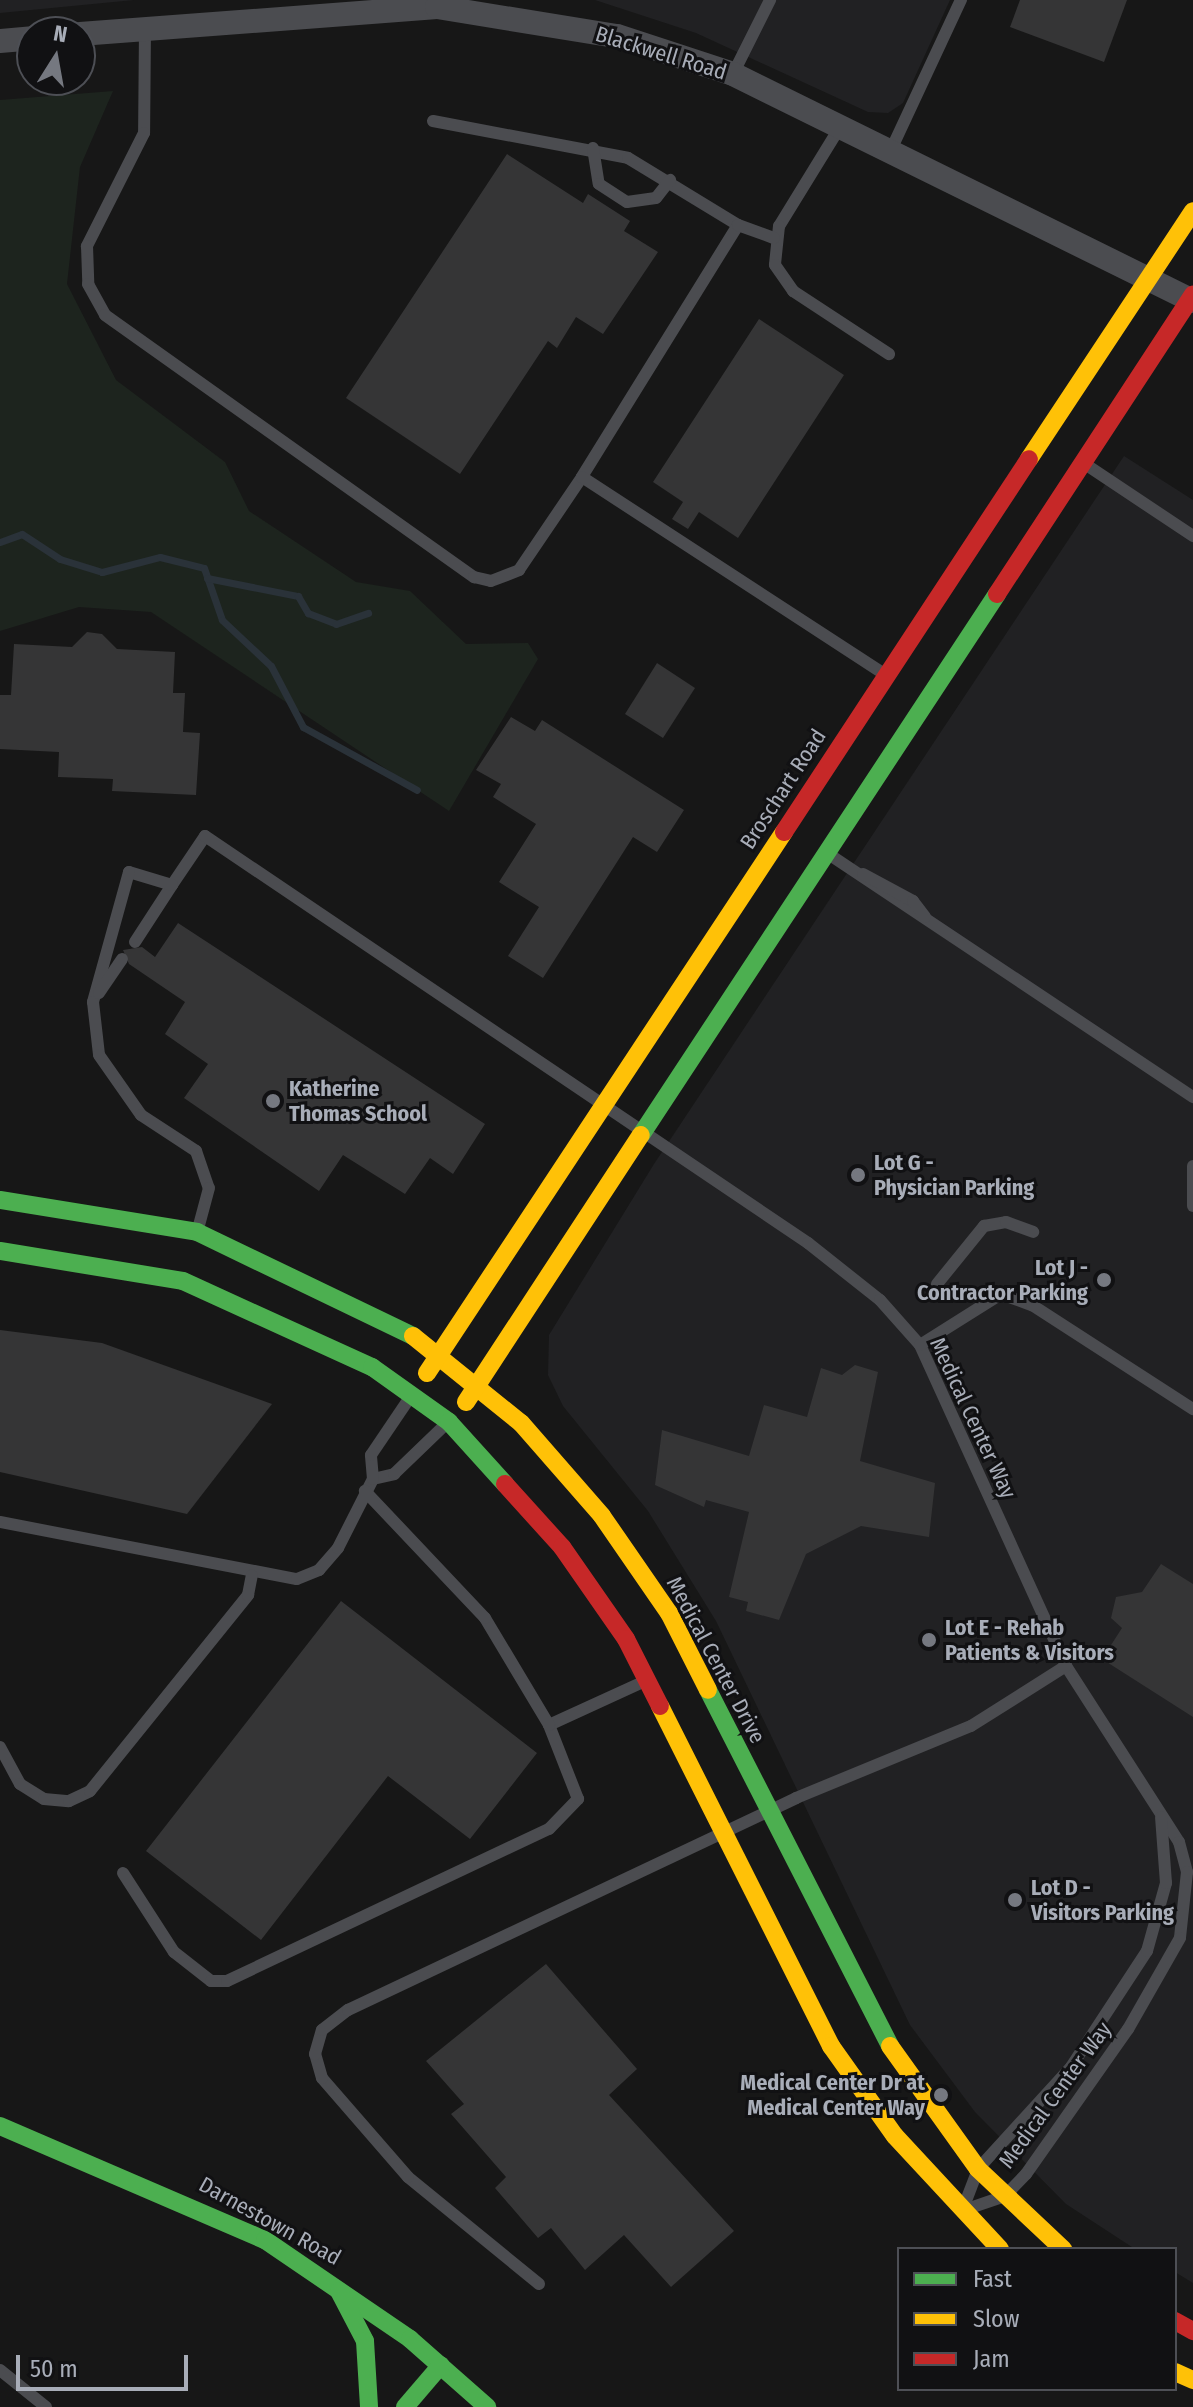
<!DOCTYPE html>
<style>
body{margin:0}
#map{position:relative;width:1193px;height:2407px;overflow:hidden;background:#171717;font-family:"Fira Sans Condensed",sans-serif}
div>[style]{position:absolute}
[style*='--x']{left:calc(var(--x)*1px);top:calc(var(--y)*1px);width:calc(var(--w)*1px);rotate:calc(var(--a)*1deg)}
.built>*{inset:0;background:#212123}
.green>*{inset:0;background:#1d241e}
.stream>*{height:7px;margin:-3.5px;padding:0 3.5px;transform-origin:3.5px;border-radius:3.5px;background:#2a3239}
.building>*{inset:0;background:#353536}
.lane>*{height:12px;margin:-6px;padding:0 6px;transform-origin:6px;border-radius:6px;background:#4b4c50}
.street>*{height:24px;margin:-12px;padding:0 12px;transform-origin:12px;border-radius:12px;background:#4b4c50}
.fast>*{height:18px;margin:-9px;padding:0 9px;transform-origin:9px;border-radius:9px;background:#4caf50}
.slow>*{height:18px;margin:-9px;padding:0 9px;transform-origin:9px;border-radius:9px;background:#ffc107}
.jam>*{height:18px;margin:-9px;padding:0 9px;transform-origin:9px;border-radius:9px;background:#c62828}
.dots>*{width:22px;height:22px;translate:-50% -50%;box-sizing:border-box;border:4px solid #111113;border-radius:50%}
span{translate:-50% -50%;white-space:nowrap;text-align:center;line-height:1.15;-webkit-text-stroke:6px #111113;paint-order:stroke}
.street-label{font-size:22px;color:#a8adb8}
.poi-label{font-size:22px;color:#a8adb8;font-weight:700}
.left{translate:0 -50%;text-align:left}
.right{translate:-100% -50%;text-align:right}
.legend{position:absolute;left:897px;top:2247px;width:280px;height:144px;box-sizing:border-box;background:#111113;border:2px solid #4d4f55;margin:0;padding:10px 14px;list-style:none;font-size:24px;color:#a8adb8}
.legend li{display:flex;align-items:center;gap:16px;height:40px}
.legend b{width:40px;border:2px solid #4d4f55}
.north{position:absolute;left:16px;top:16px;width:80px;height:80px;box-sizing:border-box;background:#111113;border:2px solid #4d4f55;border-radius:50%;rotate:11deg;font-size:22px;font-weight:700;line-height:32px;text-align:center;color:#a8adb8}
.north::after{content:'';display:block;margin:auto;width:28px;height:36px;background:#757880;clip-path:polygon(50% 0,100% 100%,50% 72%,0 100%)}
.scale{position:absolute;left:16px;top:2355px;width:172px;height:36px;box-sizing:border-box;border:4px solid #a8adb8;border-top:0;padding-left:10px;font-size:24px;line-height:28px;white-space:nowrap;color:#a8adb8;-webkit-text-stroke:6px #111113;paint-order:stroke}
</style>
<div id="map">
<div class="built">
<div style="clip-path:polygon(0 0,134px 0,0 13px)"></div>
<div style="clip-path:polygon(595px 0,950px 0,903px 103px,888px 113px,868px 112px,696px 33px)"></div>
<div style="clip-path:polygon(1124px 456px,1193px 500px,1193px 2283px,1175px 2272px,1175px 2249px,1135px 2249px,1066px 2204px,975px 2112px,910px 2025px,716px 1621px,648px 1511px,563px 1406px,548px 1375px,549px 1335px,654px 1164px)"></div>
</div>
<div class="green">
<div style="clip-path:polygon(113px 91px,80px 167px,67px 284px,116px 380px,225px 462px,249px 511px,356px 582px,410px 591px,466px 644px,528px 643px,538px 659px,449px 811px,151px 612px,79px 607px,0 631px,0 100px)"></div>
</div>
<div class="stream">
<div style="--x:0;--y:542;--w:23;--a:-20"></div>
<div style="--x:22;--y:534;--w:45;--a:33.3"></div>
<div style="--x:60;--y:559;--w:44;--a:17.2"></div>
<div style="--x:102;--y:572;--w:60;--a:-14.5"></div>
<div style="--x:160;--y:557;--w:45;--a:14"></div>
<div style="--x:204;--y:568;--w:55;--a:70.9"></div>
<div style="--x:222;--y:620;--w:67;--a:43.2"></div>
<div style="--x:271;--y:666;--w:69;--a:62.3"></div>
<div style="--x:303;--y:727;--w:130;--a:28.9"></div>
<div style="--x:207;--y:578;--w:93;--a:11.2"></div>
<div style="--x:298;--y:596;--w:20;--a:60"></div>
<div style="--x:308;--y:613;--w:30;--a:21"></div>
<div style="--x:336;--y:624;--w:34;--a:-19"></div>
</div>
<div class="building">
<div style="clip-path:polygon(1020px 0,1127px 0,1104px 62px,1010px 27px)"></div>
<div style="clip-path:polygon(507px 154px,583px 203px,588px 194px,630px 221px,624px 231px,658px 252px,603px 334px,576px 317px,557px 348px,548px 341px,460px 474px,346px 398px)"></div>
<div style="clip-path:polygon(759px 319px,844px 375px,738px 538px,699px 512px,688px 529px,672px 519px,683px 502px,653px 482px)"></div>
<div style="clip-path:polygon(87px 632px,102px 634px,117px 649px,175px 652px,173px 693px,185px 693px,183px 732px,200px 733px,196px 795px,112px 791px,113px 779px,58px 777px,59px 752px,0 749px,0 695px,11px 695px,14px 644px,72px 647px)"></div>
<div style="clip-path:polygon(657px 663px,695px 688px,663px 738px,625px 714px)"></div>
<div style="clip-path:polygon(511px 717px,535px 731px,542px 720px,684px 810px,657px 852px,633px 837px,543px 978px,508px 956px,539px 907px,499px 882px,536px 824px,493px 797px,501px 784px,476px 770px)"></div>
<div style="clip-path:polygon(178px 923px,485px 1124px,453px 1174px,430px 1158px,405px 1194px,343px 1155px,319px 1191px,184px 1098px,208px 1064px,165px 1034px,185px 1002px,129px 964px,123px 950px,142px 947px,155px 957px)"></div>
<div style="clip-path:polygon(0 1330px,102px 1343px,272px 1404px,187px 1514px,0 1472px)"></div>
<div style="clip-path:polygon(855px 1365px,878px 1372px,860px 1461px,935px 1483px,929px 1537px,861px 1526px,806px 1554px,779px 1620px,746px 1611px,748px 1602px,729px 1597px,749px 1512px,706px 1500px,704px 1507px,655px 1485px,662px 1430px,749px 1456px,764px 1405px,807px 1417px,821px 1368px,842px 1375px)"></div>
<div style="clip-path:polygon(1161px 1564px,1193px 1584px,1193px 1717px,1102px 1659px,1122px 1628px,1111px 1618px,1116px 1597px,1142px 1592px)"></div>
<div style="clip-path:polygon(341px 1601px,537px 1753px,470px 1839px,388px 1776px,261px 1940px,146px 1851px)"></div>
<div style="clip-path:polygon(546px 1964px,637px 2069px,609px 2095px,734px 2231px,671px 2287px,624px 2235px,585px 2270px,551px 2228px,538px 2238px,495px 2188px,506px 2177px,451px 2114px,464px 2104px,426px 2061px)"></div>
</div>
<div class="lane">
<div style="--x:145;--y:28;--w:105;--a:90.5"></div>
<div style="--x:144;--y:133;--w:127;--a:116.8"></div>
<div style="--x:87;--y:246;--w:38;--a:88"></div>
<div style="--x:88;--y:284;--w:35;--a:61"></div>
<div style="--x:105;--y:315;--w:453;--a:35.4"></div>
<div style="--x:474;--y:577;--w:17;--a:13"></div>
<div style="--x:491;--y:581;--w:30;--a:-21"></div>
<div style="--x:519;--y:570;--w:112;--a:-55.9"></div>
<div style="--x:733;--y:74;--w:83;--a:-63.4"></div>
<div style="--x:433;--y:121;--w:198;--a:10.7"></div>
<div style="--x:628;--y:158;--w:129;--a:31.3"></div>
<div style="--x:738;--y:225;--w:296;--a:121.8"></div>
<div style="--x:582;--y:477;--w:361;--a:33.1"></div>
<div style="--x:840;--y:127;--w:116;--a:121.6"></div>
<div style="--x:779;--y:226;--w:39;--a:96"></div>
<div style="--x:775;--y:265;--w:32;--a:55"></div>
<div style="--x:793;--y:291;--w:115;--a:33.3"></div>
<div style="--x:593;--y:148;--w:36;--a:81"></div>
<div style="--x:599;--y:184;--w:33;--a:33"></div>
<div style="--x:627;--y:202;--w:29;--a:-8"></div>
<div style="--x:656;--y:198;--w:23;--a:-52"></div>
<div style="--x:890;--y:152;--w:168;--a:-65"></div>
<div style="--x:738;--y:225;--w:38;--a:20"></div>
<div style="--x:1085;--y:464;--w:130;--a:33.7"></div>
<div style="--x:827;--y:853;--w:440;--a:33.7"></div>
<div style="--x:863;--y:874;--w:57;--a:28.4"></div>
<div style="--x:913;--y:901;--w:20;--a:53"></div>
<div style="--x:172;--y:885;--w:59;--a:-56"></div>
<div style="--x:205;--y:836;--w:728;--a:34.02"></div>
<div style="--x:808;--y:1243;--w:92;--a:38.4"></div>
<div style="--x:880;--y:1300;--w:60;--a:48.4"></div>
<div style="--x:920;--y:1345;--w:353;--a:65.5"></div>
<div style="--x:1066;--y:1666;--w:209;--a:57.3"></div>
<div style="--x:1179;--y:1842;--w:31;--a:75"></div>
<div style="--x:1187;--y:1872;--w:66;--a:96.1"></div>
<div style="--x:1180;--y:1938;--w:105;--a:119.7"></div>
<div style="--x:1128;--y:2029;--w:177;--a:125.1"></div>
<div style="--x:1026;--y:2174;--w:30;--a:134"></div>
<div style="--x:1005;--y:2196;--w:39;--a:161"></div>
<div style="--x:135;--y:942;--w:68;--a:-57"></div>
<div style="--x:172;--y:885;--w:45;--a:-163.2"></div>
<div style="--x:129;--y:872;--w:135;--a:105.5"></div>
<div style="--x:93;--y:1002;--w:53;--a:83.5"></div>
<div style="--x:99;--y:1055;--w:73;--a:55"></div>
<div style="--x:141;--y:1115;--w:66;--a:33.2"></div>
<div style="--x:196;--y:1151;--w:39;--a:71"></div>
<div style="--x:209;--y:1188;--w:42;--a:105"></div>
<div style="--x:99;--y:993;--w:41;--a:-55.9"></div>
<div style="--x:1193;--y:1166;--w:40;--a:90"></div>
<div style="--x:937;--y:1284;--w:75;--a:-51"></div>
<div style="--x:984;--y:1226;--w:22;--a:-10"></div>
<div style="--x:1006;--y:1222;--w:29;--a:20"></div>
<div style="--x:920;--y:1345;--w:96;--a:-32.2"></div>
<div style="--x:1001;--y:1294;--w:33;--a:20"></div>
<div style="--x:1032;--y:1305;--w:192;--a:32.9"></div>
<div style="--x:373;--y:1479;--w:22;--a:-13"></div>
<div style="--x:394;--y:1474;--w:75;--a:-43.9"></div>
<div style="--x:0;--y:1522;--w:302;--a:10.9"></div>
<div style="--x:297;--y:1579;--w:24;--a:-22"></div>
<div style="--x:319;--y:1570;--w:29;--a:-49"></div>
<div style="--x:338;--y:1548;--w:77;--a:-63.1"></div>
<div style="--x:373;--y:1479;--w:24;--a:-95"></div>
<div style="--x:371;--y:1455;--w:71;--a:-55.9"></div>
<div style="--x:549;--y:1725;--w:106;--a:-24.6"></div>
<div style="--x:0;--y:1747;--w:42;--a:61.6"></div>
<div style="--x:20;--y:1784;--w:28;--a:32"></div>
<div style="--x:44;--y:1799;--w:25;--a:5"></div>
<div style="--x:69;--y:1801;--w:23;--a:-25"></div>
<div style="--x:90;--y:1791;--w:252;--a:-51.1"></div>
<div style="--x:248;--y:1595;--w:20;--a:-79"></div>
<div style="--x:123;--y:1873;--w:94;--a:57.2"></div>
<div style="--x:174;--y:1952;--w:47;--a:38.1"></div>
<div style="--x:211;--y:1981;--w:16;--a:0"></div>
<div style="--x:227;--y:1981;--w:356;--a:-25.3"></div>
<div style="--x:549;--y:1829;--w:42;--a:-46"></div>
<div style="--x:578;--y:1799;--w:79;--a:-111.4"></div>
<div style="--x:549;--y:1725;--w:125;--a:-120.9"></div>
<div style="--x:485;--y:1618;--w:175;--a:-133.4"></div>
<div style="--x:964;--y:2206;--w:40;--a:-69"></div>
<div style="--x:978;--y:2169;--w:138;--a:-47.6"></div>
<div style="--x:1071;--y:2067;--w:139;--a:-56.8"></div>
<div style="--x:1147;--y:1951;--w:71;--a:-74.4"></div>
<div style="--x:1166;--y:1883;--w:66;--a:-94.3"></div>
<div style="--x:539;--y:2284;--w:169;--a:-140.8"></div>
<div style="--x:408;--y:2177;--w:131;--a:-131"></div>
<div style="--x:322;--y:2078;--w:25;--a:-106"></div>
<div style="--x:315;--y:2054;--w:25;--a:-74"></div>
<div style="--x:322;--y:2030;--w:33;--a:-38"></div>
<div style="--x:348;--y:2010;--w:496;--a:-25.3"></div>
<div style="--x:796;--y:1798;--w:189;--a:-22.4"></div>
<div style="--x:971;--y:1726;--w:112;--a:-32.3"></div>
<div style="--x:0;--y:2370;--w:59;--a:38.8"></div>
</div>
<div class="street">
<div style="--x:80;--y:34;--w:358;--a:-4.3"></div>
<div style="--x:437;--y:7;--w:182;--a:9.2"></div>
<div style="--x:617;--y:36;--w:122;--a:18.1"></div>
<div style="--x:733;--y:74;--w:513;--a:26.27"></div>
<div style="--x:0;--y:41;--w:32;--a:-5"></div>
</div>
<div class="fast">
<div style="--x:641;--y:1135;--w:648;--a:-56.65"></div>
<div style="--x:0;--y:1200;--w:200;--a:9.2"></div>
<div style="--x:197;--y:1232;--w:240;--a:25.7"></div>
<div style="--x:0;--y:1251;--w:185;--a:9.3"></div>
<div style="--x:183;--y:1281;--w:208;--a:24.5"></div>
<div style="--x:372;--y:1367;--w:95;--a:35.5"></div>
<div style="--x:449;--y:1422;--w:84;--a:47.9"></div>
<div style="--x:708;--y:1690;--w:400;--a:62.9"></div>
<div style="--x:0;--y:2126;--w:288;--a:23.3"></div>
<div style="--x:265;--y:2240;--w:176;--a:34.3"></div>
<div style="--x:410;--y:2339;--w:103;--a:41.4"></div>
<div style="--x:339;--y:2291;--w:56;--a:62.5"></div>
<div style="--x:365;--y:2341;--w:66;--a:86.5"></div>
<div style="--x:405;--y:2407;--w:55;--a:-49.4"></div>
</div>
<div class="slow">
<div style="--x:1029;--y:459;--w:297;--a:-56.5"></div>
<div style="--x:413;--y:1336;--w:139;--a:38.9"></div>
<div style="--x:521;--y:1423;--w:123;--a:48.9"></div>
<div style="--x:602;--y:1516;--w:118;--a:55.4"></div>
<div style="--x:669;--y:1613;--w:86;--a:63.1"></div>
<div style="--x:427;--y:1373;--w:648;--a:-56.58"></div>
<div style="--x:466;--y:1402;--w:319;--a:-56.8"></div>
<div style="--x:660;--y:1706;--w:381;--a:63.3"></div>
<div style="--x:831;--y:2046;--w:110;--a:54.6"></div>
<div style="--x:895;--y:2136;--w:154;--a:47.1"></div>
<div style="--x:890;--y:2046;--w:151;--a:54.4"></div>
<div style="--x:978;--y:2169;--w:117;--a:43.3"></div>
<div style="--x:1175;--y:2372;--w:20;--a:24"></div>
</div>
<div class="jam">
<div style="--x:997;--y:594;--w:358;--a:-56.8"></div>
<div style="--x:784;--y:832;--w:446;--a:-56.7"></div>
<div style="--x:505;--y:1484;--w:85;--a:47.9"></div>
<div style="--x:562;--y:1547;--w:112;--a:55.2"></div>
<div style="--x:626;--y:1639;--w:75;--a:63.1"></div>
<div style="--x:1175;--y:2321;--w:21;--a:29"></div>
</div>
<div class="dots">
<div style="left:273px;top:1101px;background:#757880"></div>
<div style="left:858px;top:1175px;background:#757880"></div>
<div style="left:1104px;top:1280px;background:#757880"></div>
<div style="left:929px;top:1640px;background:#757880"></div>
<div style="left:1015px;top:1900px;background:#757880"></div>
<div style="left:941px;top:2095px;background:#757880"></div>
</div>
<div class="street-label">
<span style="left:661px;top:53px;rotate:17deg">Blackwell Road</span>
<span style="left:783px;top:789px;rotate:-57deg">Broschart Road</span>
<span style="left:973px;top:1418px;rotate:65deg">Medical Center Way</span>
<span style="left:716px;top:1660px;rotate:62deg">Medical Center Drive</span>
<span style="left:1055px;top:2095px;rotate:-54deg">Medical Center Way</span>
<span style="left:270px;top:2221px;rotate:29deg">Darnestown Road</span>
</div>
<div class="poi-label">
<span class="left" style="left:289px;top:1101px">Katherine<br>Thomas School</span>
<span class="left" style="left:874px;top:1175px">Lot G -<br>Physician Parking</span>
<span class="right" style="left:1088px;top:1280px">Lot J -<br>Contractor Parking</span>
<span class="left" style="left:945px;top:1640px">Lot E - Rehab<br>Patients &amp; Visitors</span>
<span class="left" style="left:1031px;top:1900px">Lot D -<br>Visitors Parking</span>
<span class="right" style="left:925px;top:2095px">Medical Center Dr at<br>Medical Center Way</span>
</div>
<ul class="legend">
<li><b style="height:10px;background:#4caf50"></b>Fast</li>
<li><b style="height:10px;background:#ffc107"></b>Slow</li>
<li><b style="height:10px;background:#c62828"></b>Jam</li>
</ul>
<div class="north">N</div>
<div class="scale">50 m</div>
</div>
